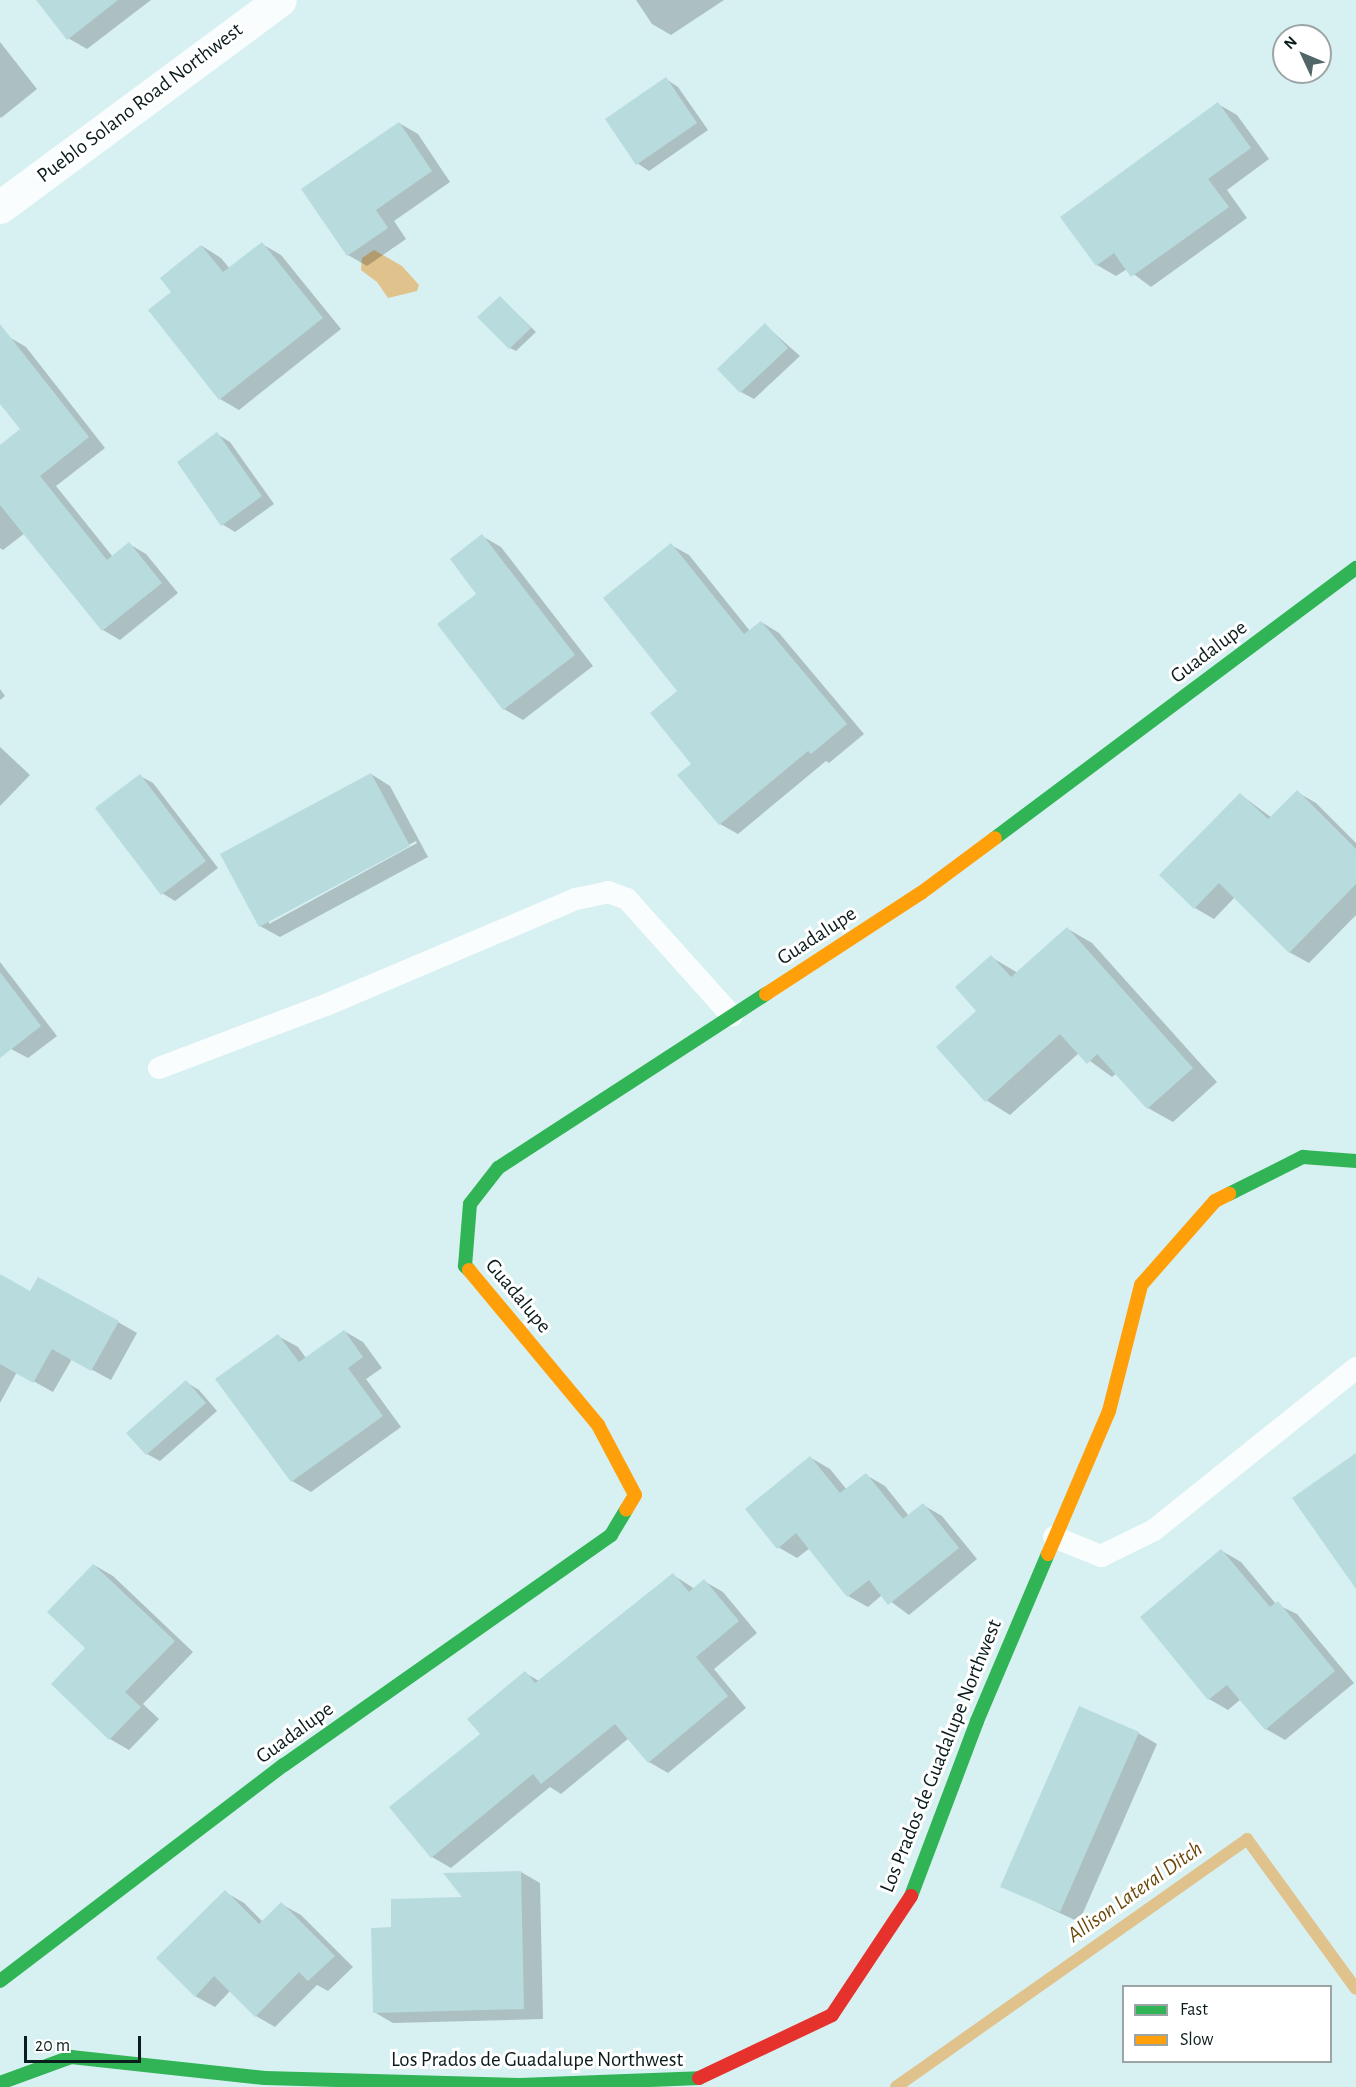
<!DOCTYPE html>
<style>
body{margin:0}
#map{position:relative;width:1356px;height:2087px;overflow:hidden;background:#d7f0f2;font-family:"Alegreya Sans",sans-serif}
div>[style]{position:absolute}
[style*='--x']{left:calc(var(--x)*1px);top:calc(var(--y)*1px);width:calc(var(--w)*1px);rotate:calc(var(--a)*1deg)}
.water>*{inset:0;background:#e0c28c}
.shadow>*{inset:0;background:#0003}
.stream>*{height:12px;margin:-6px;padding:0 6px;transform-origin:6px;border-radius:6px;background:#e0c28c}
.building>*{inset:0;background:#b8dcde}
.lane>*{height:22px;margin:-11px;padding:0 11px;transform-origin:11px;border-radius:11px;background:#f9fdfd}
.street>*{height:33px;margin:-16.5px;padding:0 16.5px;transform-origin:16.5px;border-radius:16.5px;background:#f9fdfd}
.fast>*{height:14px;margin:-7px;padding:0 7px;transform-origin:7px;border-radius:7px;background:#30b455}
.slow>*{height:14px;margin:-7px;padding:0 7px;transform-origin:7px;border-radius:7px;background:#ff9f0a}
.jam>*{height:14px;margin:-7px;padding:0 7px;transform-origin:7px;border-radius:7px;background:#e5322d}
span{translate:-50% -50%;white-space:nowrap;text-align:center;line-height:1.15;-webkit-text-stroke:6px #fff;paint-order:stroke}
.street-label{font-size:21px;color:#0b1c1d}
.water-label{font-size:22px;color:#6b4809;font-style:italic}
.legend{position:absolute;left:1122px;top:1985px;width:210px;height:78px;box-sizing:border-box;background:#fff;border:2px solid #9da4a5;margin:0;padding:8px 10px;list-style:none;font-size:18px;color:#0b1c1d}
.legend li{display:flex;align-items:center;gap:12px;height:30px}
.legend b{width:30px;border:2px solid #9da4a5}
.north{position:absolute;left:1272px;top:24px;width:60px;height:60px;box-sizing:border-box;background:#fff;border:2px solid #9da4a5;border-radius:50%;rotate:314deg;font-size:16px;font-weight:700;line-height:24px;text-align:center;color:#0b1c1d}
.north::after{content:'';display:block;margin:auto;width:21px;height:27px;background:#526668;clip-path:polygon(50% 0,100% 100%,50% 72%,0 100%)}
.scale{position:absolute;left:24px;top:2036px;width:117px;height:27px;box-sizing:border-box;border:3px solid #0b1c1d;border-top:0;padding-left:8px;font-size:18px;line-height:21px;white-space:nowrap;color:#0b1c1d;-webkit-text-stroke:4px #fff;paint-order:stroke}
</style>
<div id="map">
<div class="water">
<div style="clip-path:polygon(374px 250px,402px 266px,419px 285px,417px 291px,388px 298px,377px 282px,361px 270px,362px 258px)"></div>
</div>
<div class="shadow">
<div style="clip-path:polygon(38px 0,151px 0,87px 49px,68px 38px)"></div>
<div style="clip-path:polygon(636px 0,724px 0,671px 35px,652px 24px)"></div>
<div style="clip-path:polygon(0 42px,37px 89px,1px 118px,0 117px)"></div>
<div style="clip-path:polygon(666px 79px,678px 87px,708px 130px,649px 171px,637px 163px)"></div>
<div style="clip-path:polygon(1218px 104px,1237px 115px,1269px 159px,1227px 190px,1247px 218px,1151px 287px,1127px 269px,1116px 276px,1097px 265px)"></div>
<div style="clip-path:polygon(399px 123px,418px 134px,450px 182px,394px 221px,406px 239px,367px 266px,348px 255px)"></div>
<div style="clip-path:polygon(262px 244px,281px 255px,341px 329px,239px 410px,220px 399px,202px 246px,221px 258px,230px 269px)"></div>
<div style="clip-path:polygon(500px 297px,536px 332px,516px 351px,510px 348px)"></div>
<div style="clip-path:polygon(765px 325px,800px 356px,754px 399px,741px 392px)"></div>
<div style="clip-path:polygon(9px 337px,26px 347px,105px 448px,56px 486px,113px 557px,129px 544px,146px 554px,178px 593px,120px 640px,103px 630px,25px 533px,3px 550px,0 548px,0 447px,22px 430px,0 402px,0 344px)"></div>
<div style="clip-path:polygon(217px 434px,230px 442px,274px 504px,235px 532px,222px 524px)"></div>
<div style="clip-path:polygon(482px 536px,501px 547px,593px 666px,523px 720px,504px 709px,478px 594px)"></div>
<div style="clip-path:polygon(671px 545px,689px 555px,750px 631px,761px 622px,779px 633px,864px 734px,829px 763px,826px 761px,738px 834px,720px 824px,693px 764px,679px 691px)"></div>
<div style="clip-path:polygon(0 689px,5px 696px,0 700px)"></div>
<div style="clip-path:polygon(0 747px,30px 775px,0 806px)"></div>
<div style="clip-path:polygon(evenodd,371px 774px,390px 786px,428px 857px,280px 937px,260px 926px,371px 774px,416px 841px,417px 843px,269px 924px,269px 920px,416px 841px)"></div>
<div style="clip-path:polygon(140px 776px,153px 783px,218px 868px,175px 901px,162px 893px)"></div>
<div style="clip-path:polygon(1297px 792px,1316px 803px,1356px 843px,1356px 915px,1309px 963px,1289px 952px,1235px 897px,1214px 919px,1195px 908px,1241px 795px,1272px 818px)"></div>
<div style="clip-path:polygon(1068px 929px,1092px 943px,1217px 1082px,1173px 1122px,1148px 1108px,1117px 1073px,1112px 1077px,1079px 1053px,1010px 1115px,986px 1100px,978px 1011px,991px 957px,1018px 973px)"></div>
<div style="clip-path:polygon(0 962px,57px 1036px,28px 1058px,11px 1049px,0 1055px)"></div>
<div style="clip-path:polygon(0 1276px,31px 1293px,118px 1322px,137px 1333px,111px 1380px,72px 1359px,53px 1392px,17px 1372px,0 1403px)"></div>
<div style="clip-path:polygon(344px 1331px,363px 1342px,382px 1368px,366px 1379px,401px 1427px,311px 1492px,292px 1481px,278px 1336px,298px 1347px,306px 1358px)"></div>
<div style="clip-path:polygon(186px 1382px,199px 1390px,217px 1411px,160px 1461px,147px 1454px)"></div>
<div style="clip-path:polygon(811px 1458px,830px 1469px,847px 1490px,866px 1475px,885px 1486px,909px 1516px,923px 1505px,942px 1516px,977px 1559px,909px 1615px,882px 1595px,868px 1607px,848px 1596px,810px 1548px,797px 1558px,778px 1547px)"></div>
<div style="clip-path:polygon(1222px 1551px,1241px 1562px,1276px 1604px,1297px 1614px,1354px 1683px,1285px 1740px,1266px 1729px,1241px 1699px,1228px 1710px,1209px 1699px)"></div>
<div style="clip-path:polygon(94px 1565px,113px 1576px,193px 1652px,143px 1704px,159px 1719px,129px 1750px,110px 1739px,53px 1684px,87px 1648px)"></div>
<div style="clip-path:polygon(673px 1575px,695px 1589px,704px 1581px,723px 1592px,757px 1633px,714px 1669px,746px 1708px,668px 1773px,649px 1762px,629px 1738px,561px 1794px,550px 1787px,451px 1868px,432px 1857px,482px 1734px,525px 1673px,539px 1681px)"></div>
<div style="clip-path:polygon(1138px 1733px,1157px 1744px,1079px 1922px,1002px 1886px)"></div>
<div style="clip-path:polygon(521px 1872px,540px 1883px,543px 2019px,393px 2023px,374px 2012px,392px 1929px)"></div>
<div style="clip-path:polygon(225px 1892px,244px 1903px,263px 1922px,281px 1904px,301px 1915px,353px 1967px,328px 1991px,317px 1985px,275px 2027px,256px 2016px,231px 1990px,215px 2007px,195px 1996px)"></div>
</div>
<div class="stream">
<div style="--x:896;--y:2087;--w:430;--a:-35.2"></div>
<div style="--x:1247;--y:1839;--w:185;--a:54"></div>
</div>
<div class="building">
<div style="clip-path:polygon(36px 0,118px 0,67px 40px)"></div>
<div style="clip-path:polygon(666px 77px,697px 123px,636px 165px,605px 119px)"></div>
<div style="clip-path:polygon(1218px 102px,1251px 148px,1208px 179px,1229px 207px,1131px 277px,1114px 253px,1096px 266px,1060px 217px)"></div>
<div style="clip-path:polygon(399px 122px,432px 171px,376px 210px,388px 228px,347px 256px,301px 189px)"></div>
<div style="clip-path:polygon(262px 242px,323px 318px,219px 400px,148px 310px,171px 292px,160px 278px,201px 245px,223px 272px)"></div>
<div style="clip-path:polygon(500px 296px,531px 328px,509px 349px,477px 317px)"></div>
<div style="clip-path:polygon(765px 323px,788px 348px,740px 393px,717px 369px)"></div>
<div style="clip-path:polygon(0 324px,89px 437px,40px 476px,107px 560px,129px 542px,162px 583px,102px 631px,0 505px,0 445px,20px 429px,0 404px)"></div>
<div style="clip-path:polygon(217px 432px,262px 496px,221px 526px,177px 462px)"></div>
<div style="clip-path:polygon(482px 534px,575px 655px,503px 710px,437px 624px,476px 594px,450px 559px)"></div>
<div style="clip-path:polygon(671px 543px,744px 634px,761px 621px,847px 724px,811px 754px,808px 751px,719px 825px,677px 775px,691px 764px,650px 713px,677px 691px,603px 598px)"></div>
<div style="clip-path:polygon(371px 773px,410px 846px,259px 927px,220px 854px)"></div>
<div style="clip-path:polygon(140px 774px,206px 861px,161px 895px,95px 808px)"></div>
<div style="clip-path:polygon(1297px 790px,1356px 849px,1356px 884px,1289px 953px,1219px 883px,1194px 909px,1159px 875px,1240px 793px,1268px 819px)"></div>
<div style="clip-path:polygon(1067px 927px,1193px 1068px,1147px 1109px,1097px 1054px,1087px 1064px,1060px 1034px,985px 1102px,936px 1047px,976px 1011px,955px 987px,991px 955px,1011px 977px)"></div>
<div style="clip-path:polygon(0 972px,41px 1026px,0 1058px)"></div>
<div style="clip-path:polygon(0 1274px,30px 1291px,38px 1277px,119px 1321px,91px 1371px,52px 1349px,33px 1383px,0 1364px)"></div>
<div style="clip-path:polygon(344px 1330px,363px 1357px,348px 1368px,383px 1416px,291px 1482px,215px 1379px,278px 1334px,299px 1362px)"></div>
<div style="clip-path:polygon(186px 1380px,206px 1403px,146px 1455px,126px 1433px)"></div>
<div style="clip-path:polygon(1356px 1453px,1356px 1589px,1292px 1498px)"></div>
<div style="clip-path:polygon(810px 1456px,840px 1493px,866px 1473px,903px 1519px,923px 1503px,959px 1548px,888px 1605px,869px 1580px,847px 1597px,796px 1533px,777px 1549px,745px 1509px)"></div>
<div style="clip-path:polygon(1221px 1549px,1270px 1607px,1278px 1601px,1335px 1671px,1265px 1730px,1227px 1685px,1208px 1700px,1140px 1617px)"></div>
<div style="clip-path:polygon(93px 1564px,175px 1641px,125px 1692px,141px 1707px,109px 1740px,51px 1684px,85px 1648px,47px 1612px)"></div>
<div style="clip-path:polygon(673px 1573px,689px 1592px,704px 1579px,739px 1621px,696px 1657px,728px 1696px,648px 1763px,615px 1724px,541px 1784px,533px 1774px,431px 1858px,389px 1807px,480px 1734px,467px 1719px,525px 1671px,535px 1683px)"></div>
<div style="clip-path:polygon(1079px 1706px,1139px 1732px,1060px 1912px,1000px 1887px)"></div>
<div style="clip-path:polygon(521px 1871px,524px 2009px,373px 2013px,371px 1928px,391px 1927px,391px 1899px,462px 1897px,443px 1873px)"></div>
<div style="clip-path:polygon(225px 1890px,259px 1924px,281px 1902px,335px 1956px,308px 1981px,299px 1972px,255px 2017px,214px 1976px,195px 1997px,156px 1958px)"></div>
</div>
<div class="lane">
<div style="--x:159;--y:1068;--w:178;--a:-20.7"></div>
<div style="--x:326;--y:1005;--w:272;--a:-23"></div>
<div style="--x:576;--y:899;--w:33;--a:-12"></div>
<div style="--x:608;--y:892;--w:20;--a:20"></div>
<div style="--x:627;--y:899;--w:157;--a:48.1"></div>
<div style="--x:1054;--y:1537;--w:51;--a:22"></div>
<div style="--x:1101;--y:1556;--w:59;--a:-26.1"></div>
<div style="--x:1154;--y:1530;--w:259;--a:-38.7"></div>
</div>
<div class="street">
<div style="--x:0;--y:207;--w:348;--a:-36.5"></div>
</div>
<div class="fast">
<div style="--x:995;--y:838;--w:451;--a:-36.8"></div>
<div style="--x:1229;--y:1194;--w:83;--a:-26.6"></div>
<div style="--x:1303;--y:1157;--w:53;--a:4.3"></div>
<div style="--x:469;--y:1270;--w:6;--a:-135"></div>
<div style="--x:465;--y:1266;--w:62;--a:-85.4"></div>
<div style="--x:470;--y:1204;--w:46;--a:-52.1"></div>
<div style="--x:498;--y:1168;--w:320;--a:-33"></div>
<div style="--x:911;--y:1896;--w:187;--a:-69.3"></div>
<div style="--x:977;--y:1721;--w:181;--a:-67"></div>
<div style="--x:0;--y:1981;--w:357;--a:-37.3"></div>
<div style="--x:284;--y:1765;--w:400;--a:-35.1"></div>
<div style="--x:611;--y:1535;--w:29;--a:-59"></div>
<div style="--x:0;--y:2083;--w:76;--a:-20.1"></div>
<div style="--x:71;--y:2057;--w:195;--a:6.2"></div>
<div style="--x:265;--y:2078;--w:255;--a:1.6"></div>
<div style="--x:520;--y:2085;--w:179;--a:-2.2"></div>
</div>
<div class="slow">
<div style="--x:766;--y:994;--w:185;--a:-33.1"></div>
<div style="--x:921;--y:893;--w:92;--a:-36.6"></div>
<div style="--x:469;--y:1270;--w:202;--a:50.2"></div>
<div style="--x:598;--y:1425;--w:79;--a:62.1"></div>
<div style="--x:635;--y:1495;--w:17;--a:121"></div>
<div style="--x:1048;--y:1554;--w:155;--a:-66.9"></div>
<div style="--x:1109;--y:1411;--w:130;--a:-75.7"></div>
<div style="--x:1141;--y:1285;--w:112;--a:-48.6"></div>
<div style="--x:1215;--y:1201;--w:16;--a:-27"></div>
</div>
<div class="jam">
<div style="--x:699;--y:2078;--w:147;--a:-25.3"></div>
<div style="--x:832;--y:2015;--w:143;--a:-56.4"></div>
</div>
<div class="street-label">
<span style="left:140px;top:103px;rotate:-37deg">Pueblo Solano Road Northwest</span>
<span style="left:1209px;top:652px;rotate:-37deg">Guadalupe</span>
<span style="left:817px;top:936px;rotate:-33deg">Guadalupe</span>
<span style="left:518px;top:1296px;rotate:50deg">Guadalupe</span>
<span style="left:295px;top:1733px;rotate:-36deg">Guadalupe</span>
<span style="left:941px;top:1756px;rotate:-68deg">Los Prados de Guadalupe Northwest</span>
<span style="left:537px;top:2060px">Los Prados de Guadalupe Northwest</span>
</div>
<div class="water-label">
<span style="left:1135px;top:1892px;rotate:-35deg">Allison Lateral Ditch</span>
</div>
<ul class="legend">
<li><b style="height:8px;background:#30b455"></b>Fast</li>
<li><b style="height:8px;background:#ff9f0a"></b>Slow</li>
</ul>
<div class="north">N</div>
<div class="scale">20 m</div>
</div>
